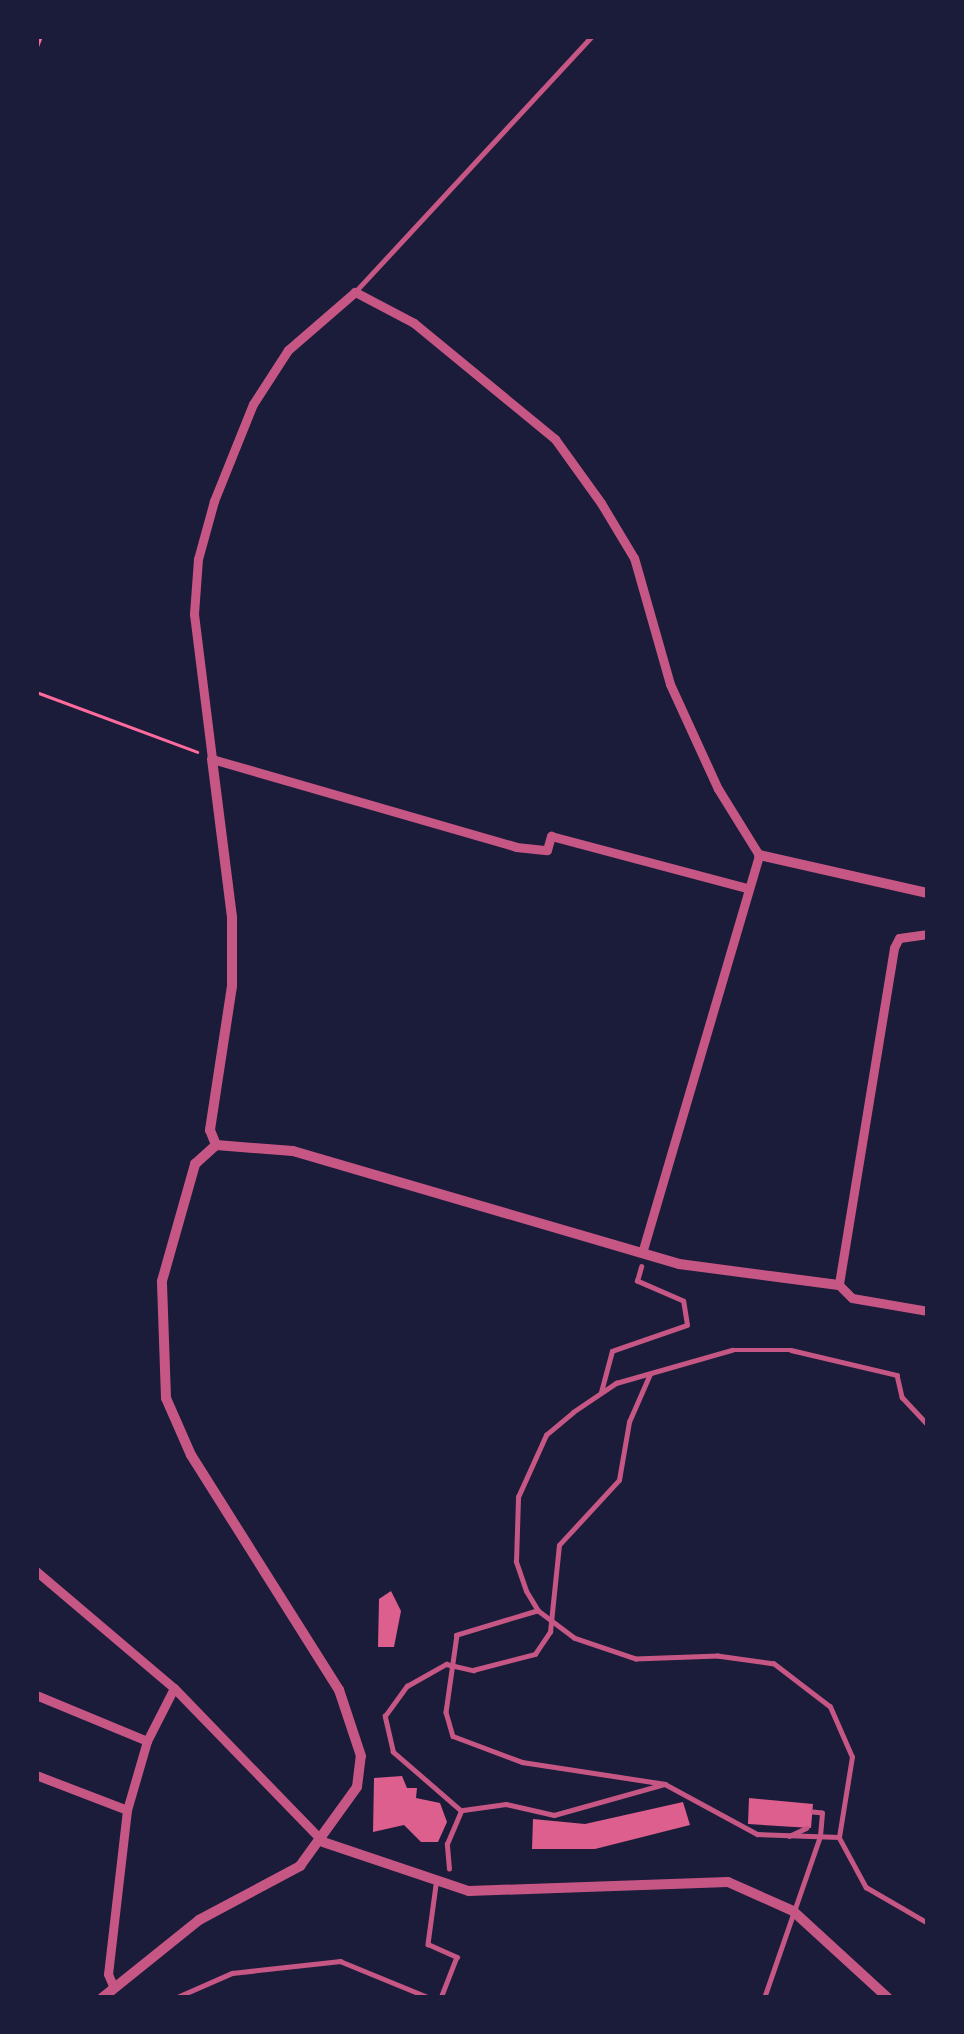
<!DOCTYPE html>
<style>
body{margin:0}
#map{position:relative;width:964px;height:2034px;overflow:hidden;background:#1b1b3a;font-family:Lora,serif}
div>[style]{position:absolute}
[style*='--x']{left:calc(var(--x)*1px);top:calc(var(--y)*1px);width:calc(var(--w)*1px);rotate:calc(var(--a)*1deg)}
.building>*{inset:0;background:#dd5f8e}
.path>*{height:3px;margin:-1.5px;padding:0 1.5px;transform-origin:1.5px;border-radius:1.5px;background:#ff6b9d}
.service>*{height:4.5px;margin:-2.25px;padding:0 2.25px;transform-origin:2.25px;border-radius:2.25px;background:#c65784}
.minor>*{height:9px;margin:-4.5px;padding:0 4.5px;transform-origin:4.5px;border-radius:4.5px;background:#c65784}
.tertiary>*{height:10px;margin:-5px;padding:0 5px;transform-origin:5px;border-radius:5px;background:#c65784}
span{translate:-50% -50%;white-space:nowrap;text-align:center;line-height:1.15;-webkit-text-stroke:12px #1b1b3a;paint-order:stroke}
.frame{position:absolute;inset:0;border:39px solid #1b1b3a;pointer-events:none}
</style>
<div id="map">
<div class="building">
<div style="clip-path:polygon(391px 1591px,401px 1611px,394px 1647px,378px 1647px,379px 1599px)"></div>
<div style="clip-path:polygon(402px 1776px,407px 1788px,417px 1788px,416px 1798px,440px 1803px,447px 1822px,438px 1842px,421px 1842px,404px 1825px,373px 1832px,374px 1778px)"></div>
<div style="clip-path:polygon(749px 1798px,813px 1804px,811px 1828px,748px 1824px)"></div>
<div style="clip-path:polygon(683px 1802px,690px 1825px,595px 1849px,532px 1849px,533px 1819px,585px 1824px)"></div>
</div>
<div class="path">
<div style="--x:36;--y:49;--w:14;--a:-69"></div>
<div style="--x:36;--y:692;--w:172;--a:20.4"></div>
</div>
<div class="service">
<div style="--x:355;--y:292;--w:349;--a:-47.2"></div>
<div style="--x:601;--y:1392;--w:42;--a:-75"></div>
<div style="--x:612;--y:1351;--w:79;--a:-19.1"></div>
<div style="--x:687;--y:1325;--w:24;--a:-99"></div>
<div style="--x:683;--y:1301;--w:50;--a:-156.5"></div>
<div style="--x:637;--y:1281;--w:15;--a:-74"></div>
<div style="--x:537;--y:1611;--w:84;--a:163.3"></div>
<div style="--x:457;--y:1635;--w:78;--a:98.1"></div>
<div style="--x:446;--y:1712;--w:25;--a:74"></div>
<div style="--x:453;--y:1736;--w:74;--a:20.6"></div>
<div style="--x:522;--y:1762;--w:145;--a:8.7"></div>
<div style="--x:928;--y:1642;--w:48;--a:90"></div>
<div style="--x:463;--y:1810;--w:43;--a:-7.9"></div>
<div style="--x:506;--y:1804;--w:49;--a:12.9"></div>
<div style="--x:554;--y:1815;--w:115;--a:-15.6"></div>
<div style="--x:665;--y:1784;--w:105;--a:28.5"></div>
<div style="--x:757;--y:1834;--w:82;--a:2.1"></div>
<div style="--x:839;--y:1837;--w:57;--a:61.6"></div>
<div style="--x:866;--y:1887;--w:72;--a:30.1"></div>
<div style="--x:789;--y:1836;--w:19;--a:-25"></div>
<div style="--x:839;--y:1837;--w:81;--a:-80.8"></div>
<div style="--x:852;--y:1757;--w:55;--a:-113.7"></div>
<div style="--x:830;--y:1707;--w:71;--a:-142.5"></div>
<div style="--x:774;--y:1664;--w:57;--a:-171.9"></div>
<div style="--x:718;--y:1656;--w:82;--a:177.9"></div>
<div style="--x:636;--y:1659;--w:65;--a:-161.3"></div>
<div style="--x:574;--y:1638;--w:45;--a:-143.1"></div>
<div style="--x:538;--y:1611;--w:23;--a:-121"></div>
<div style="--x:526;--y:1591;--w:31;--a:-109"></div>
<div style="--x:516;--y:1562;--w:65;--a:-88.2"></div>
<div style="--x:518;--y:1497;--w:68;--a:-65.7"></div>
<div style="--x:546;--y:1435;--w:35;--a:-40"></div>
<div style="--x:573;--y:1412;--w:52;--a:-34"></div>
<div style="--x:616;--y:1383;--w:121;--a:-15.9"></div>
<div style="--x:732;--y:1350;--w:59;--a:0"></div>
<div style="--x:791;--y:1350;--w:109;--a:13.3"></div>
<div style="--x:897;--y:1375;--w:23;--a:77"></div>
<div style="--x:902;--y:1397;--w:38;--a:47"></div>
<div style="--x:449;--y:1869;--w:25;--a:-95"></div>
<div style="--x:447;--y:1844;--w:36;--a:-67"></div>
<div style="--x:461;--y:1811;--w:90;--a:-139.1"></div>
<div style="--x:393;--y:1752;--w:37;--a:-103"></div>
<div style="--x:385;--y:1716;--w:37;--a:-54"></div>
<div style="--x:407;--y:1686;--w:45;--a:-29.4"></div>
<div style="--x:446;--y:1664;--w:28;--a:13"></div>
<div style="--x:473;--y:1670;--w:64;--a:-14.5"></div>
<div style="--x:535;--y:1654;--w:27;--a:-56"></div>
<div style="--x:550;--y:1632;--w:87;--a:-84.1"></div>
<div style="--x:559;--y:1545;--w:88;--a:-47.3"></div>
<div style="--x:619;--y:1480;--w:59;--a:-80.2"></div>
<div style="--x:629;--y:1422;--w:52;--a:-66.4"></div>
<div style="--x:436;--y:1885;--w:60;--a:97.7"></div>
<div style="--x:428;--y:1944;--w:32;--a:24"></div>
<div style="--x:457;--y:1957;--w:44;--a:111.3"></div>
<div style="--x:175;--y:1998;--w:62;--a:-23.7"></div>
<div style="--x:232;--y:1973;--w:109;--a:-6.3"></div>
<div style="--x:340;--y:1961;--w:97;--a:22.3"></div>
<div style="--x:764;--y:1998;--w:171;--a:-70.9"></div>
<div style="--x:820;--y:1836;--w:23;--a:-85"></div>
<div style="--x:822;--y:1813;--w:9;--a:-174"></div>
</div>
<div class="minor">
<div style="--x:928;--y:934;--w:29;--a:172"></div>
<div style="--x:899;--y:938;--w:11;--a:117"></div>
<div style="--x:894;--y:948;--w:341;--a:99.3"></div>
<div style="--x:839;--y:1285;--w:18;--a:45"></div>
<div style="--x:852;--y:1298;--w:77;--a:9.7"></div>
<div style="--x:642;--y:1253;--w:415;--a:-73.6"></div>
<div style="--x:759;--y:855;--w:78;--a:-121.8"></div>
<div style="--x:718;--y:789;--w:115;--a:-114.6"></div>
<div style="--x:670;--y:684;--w:131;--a:-105.9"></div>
<div style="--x:634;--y:558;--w:64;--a:-121"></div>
<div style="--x:601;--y:503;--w:79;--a:-125.7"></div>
<div style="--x:555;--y:439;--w:183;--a:-140.6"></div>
<div style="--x:414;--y:323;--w:67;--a:-152.3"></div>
<div style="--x:355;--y:292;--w:89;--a:139.1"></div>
<div style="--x:288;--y:350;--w:64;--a:122.9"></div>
<div style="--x:253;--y:404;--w:105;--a:111.9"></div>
<div style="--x:214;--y:501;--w:60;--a:105.4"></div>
<div style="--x:198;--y:559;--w:55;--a:94.2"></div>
<div style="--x:194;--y:614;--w:146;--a:82.9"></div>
<div style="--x:212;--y:759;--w:316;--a:16.1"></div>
<div style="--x:516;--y:847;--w:31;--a:6"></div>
<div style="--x:547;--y:850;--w:15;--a:-74"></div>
<div style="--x:551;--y:836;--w:203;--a:14.9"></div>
<div style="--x:36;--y:1571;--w:181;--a:40.3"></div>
<div style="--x:174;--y:1688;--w:214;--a:45.9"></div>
<div style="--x:36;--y:1695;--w:120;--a:22.5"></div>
<div style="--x:36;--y:1775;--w:97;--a:21"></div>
<div style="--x:127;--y:1810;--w:165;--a:96.6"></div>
<div style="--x:108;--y:1974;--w:13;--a:67"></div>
<div style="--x:127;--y:1810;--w:72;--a:-73.8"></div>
<div style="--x:147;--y:1741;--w:59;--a:-63"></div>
</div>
<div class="tertiary">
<div style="--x:212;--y:759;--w:159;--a:82.8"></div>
<div style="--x:232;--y:917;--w:69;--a:90"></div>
<div style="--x:232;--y:986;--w:146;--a:98.7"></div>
<div style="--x:210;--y:1130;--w:16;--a:68"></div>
<div style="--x:759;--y:855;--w:173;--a:12.7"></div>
<div style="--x:323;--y:1842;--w:154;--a:18.6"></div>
<div style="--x:469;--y:1891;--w:259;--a:-2"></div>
<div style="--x:728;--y:1882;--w:71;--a:24"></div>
<div style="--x:793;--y:1911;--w:129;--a:42.5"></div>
<div style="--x:102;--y:1998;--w:124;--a:-38.8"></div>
<div style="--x:199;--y:1920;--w:115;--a:-28.1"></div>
<div style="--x:300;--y:1866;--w:97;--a:-54.2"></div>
<div style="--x:357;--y:1787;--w:31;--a:-83"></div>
<div style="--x:361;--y:1756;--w:70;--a:-108.4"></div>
<div style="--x:339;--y:1690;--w:278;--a:-122.2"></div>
<div style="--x:191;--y:1455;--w:62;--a:-113.7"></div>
<div style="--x:166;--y:1398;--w:117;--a:-92"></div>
<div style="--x:162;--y:1281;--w:122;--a:-74.2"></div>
<div style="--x:195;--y:1164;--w:28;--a:-42"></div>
<div style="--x:216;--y:1145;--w:77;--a:4.5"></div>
<div style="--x:293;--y:1151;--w:402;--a:16.3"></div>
<div style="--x:679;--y:1264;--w:161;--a:7.5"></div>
</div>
<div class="frame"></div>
</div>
